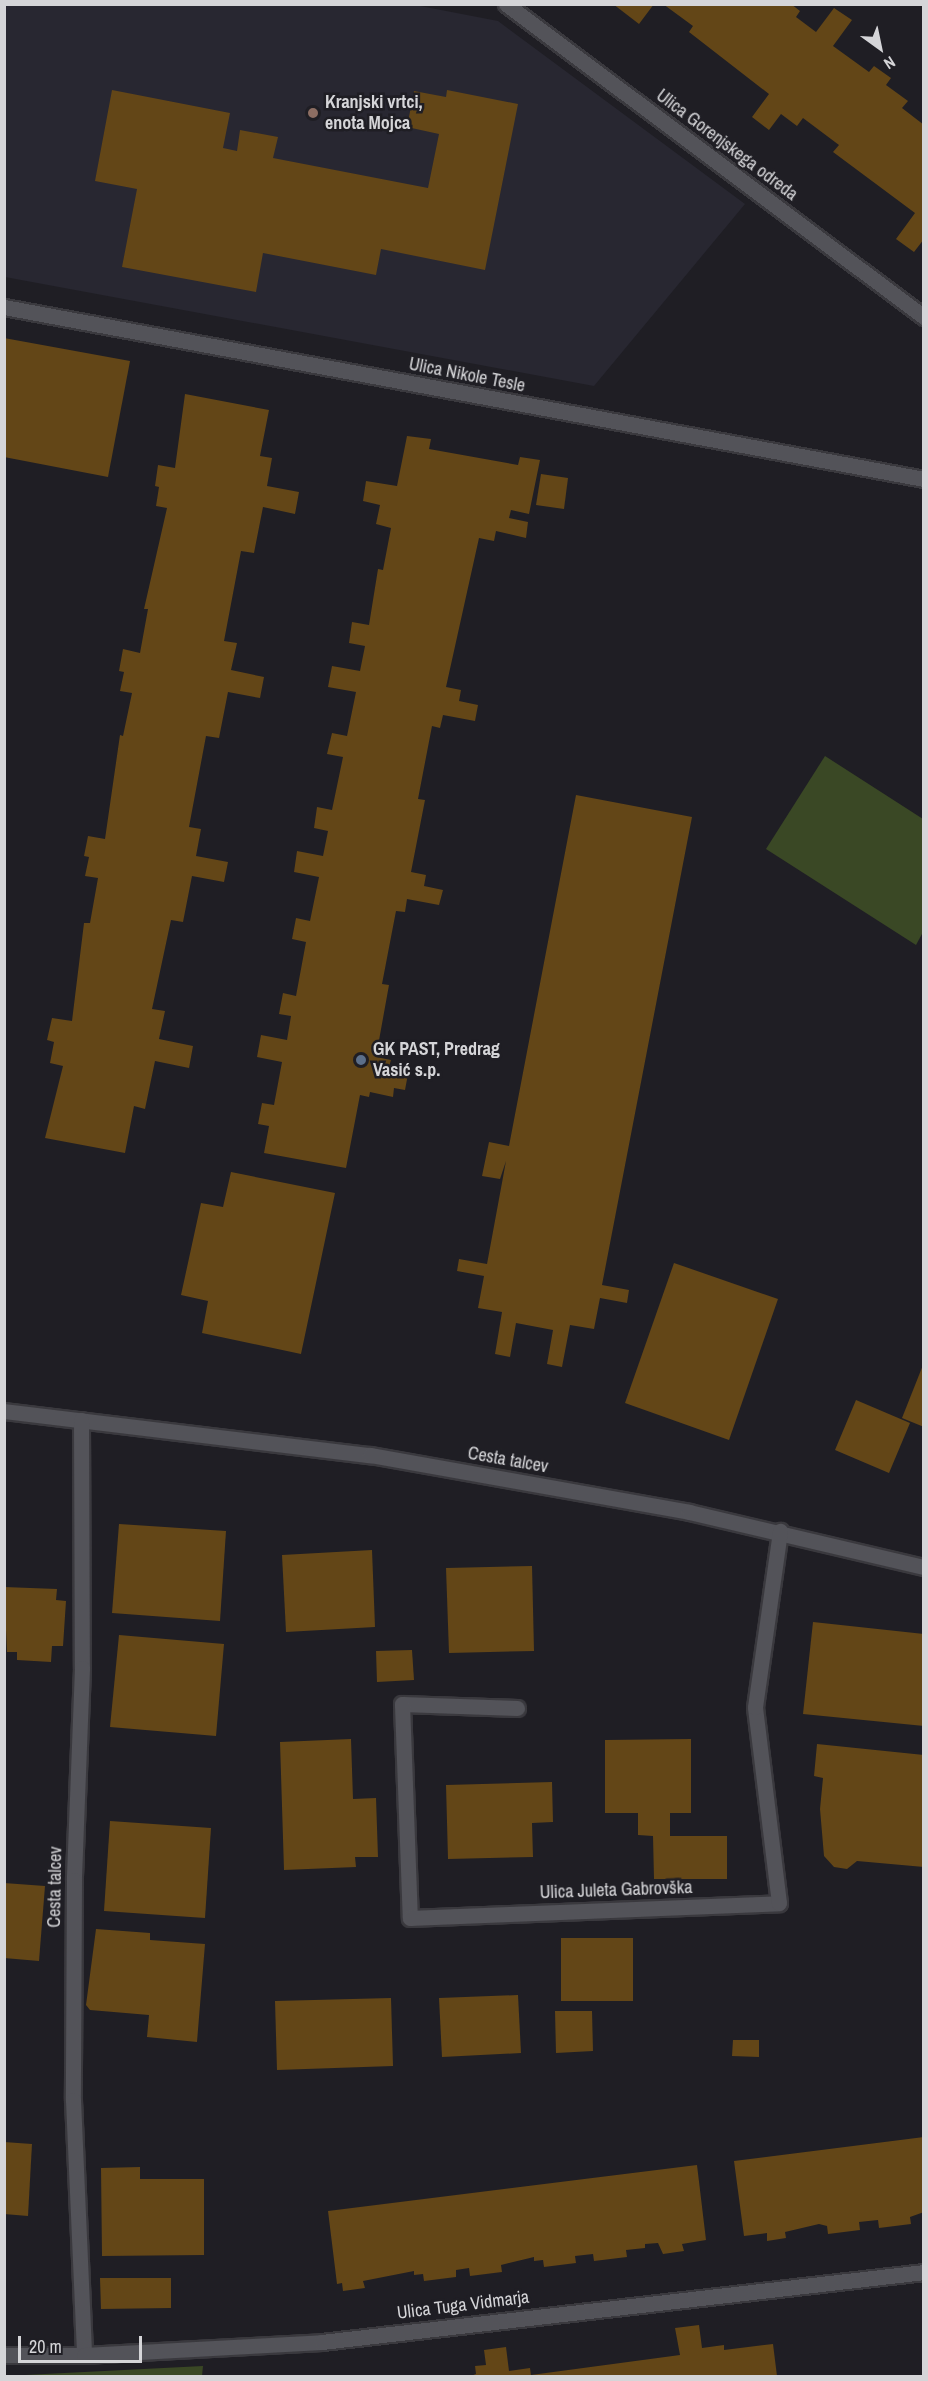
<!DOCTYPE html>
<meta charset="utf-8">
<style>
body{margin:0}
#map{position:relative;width:928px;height:2381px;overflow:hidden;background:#1f1e24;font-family:"Archivo Narrow",sans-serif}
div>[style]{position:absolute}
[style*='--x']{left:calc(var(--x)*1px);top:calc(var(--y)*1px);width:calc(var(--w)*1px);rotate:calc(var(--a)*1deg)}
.built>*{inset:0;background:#282731}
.green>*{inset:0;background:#3a4825}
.building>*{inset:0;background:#634617}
.roads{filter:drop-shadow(2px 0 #3a393e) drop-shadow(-2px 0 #3a393e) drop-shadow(0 2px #3a393e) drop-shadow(0 -2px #3a393e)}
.minor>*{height:15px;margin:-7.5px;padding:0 7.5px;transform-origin:7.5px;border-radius:7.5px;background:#535359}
.dots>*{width:16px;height:16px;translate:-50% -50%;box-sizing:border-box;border:3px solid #1f1e24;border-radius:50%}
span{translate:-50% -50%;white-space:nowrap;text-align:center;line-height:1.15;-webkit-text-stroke:5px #1f1e24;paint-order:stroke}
.poi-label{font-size:18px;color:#d5d5d8;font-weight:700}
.left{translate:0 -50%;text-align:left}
.street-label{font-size:18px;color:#d5d5d8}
.frame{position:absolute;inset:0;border:6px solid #d5d5d8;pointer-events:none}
.north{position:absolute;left:850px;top:18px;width:60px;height:60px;-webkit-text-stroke:4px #1f1e24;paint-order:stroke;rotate:147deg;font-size:16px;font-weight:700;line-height:24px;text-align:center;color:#d5d5d8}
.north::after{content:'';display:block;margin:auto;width:21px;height:27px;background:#d5d5d8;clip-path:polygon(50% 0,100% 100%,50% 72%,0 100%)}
.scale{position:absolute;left:18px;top:2336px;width:124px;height:27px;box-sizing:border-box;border:3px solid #d5d5d8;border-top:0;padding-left:8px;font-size:18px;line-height:21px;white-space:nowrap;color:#d5d5d8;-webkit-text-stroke:4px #1f1e24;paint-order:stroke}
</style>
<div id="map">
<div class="built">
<div style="clip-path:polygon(410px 4px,498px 21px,745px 204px,594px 386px,5px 277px,4px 5px)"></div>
</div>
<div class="green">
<div style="clip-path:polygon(825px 756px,923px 819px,923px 932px,916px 945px,766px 849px)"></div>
<div style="clip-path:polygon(203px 2366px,202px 2376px,5px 2376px)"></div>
</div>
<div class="building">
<div style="clip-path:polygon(613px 4px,654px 4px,639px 24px)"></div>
<div style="clip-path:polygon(663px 4px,791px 4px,800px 11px,796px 17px,816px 32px,834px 8px,852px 20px,833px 46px,869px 72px,874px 66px,891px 78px,886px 85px,908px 101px,902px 108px,924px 125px,924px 239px,914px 252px,896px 239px,915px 213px,833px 152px,839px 145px,803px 118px,797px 126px,781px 114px,769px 130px,752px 117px,769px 94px,689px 32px,693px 26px)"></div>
<div style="clip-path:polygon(112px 90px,230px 113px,223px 148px,237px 151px,240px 130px,278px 137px,273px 158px,428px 188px,439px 134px,407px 127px,414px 91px,446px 97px,447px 90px,518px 104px,485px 270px,381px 249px,376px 275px,263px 253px,256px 292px,122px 267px,137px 189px,95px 181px)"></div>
<div style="clip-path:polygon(4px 338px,130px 361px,108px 477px,4px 457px)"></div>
<div style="clip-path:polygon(185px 394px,269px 410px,260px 456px,272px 458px,267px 486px,299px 492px,295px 514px,263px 507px,254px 553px,241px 551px,224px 641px,237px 643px,231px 670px,264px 677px,260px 698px,228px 692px,219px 738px,206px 736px,189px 827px,201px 829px,196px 856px,228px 862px,224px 882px,192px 876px,183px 922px,171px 920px,152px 1009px,165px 1011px,159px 1039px,193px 1046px,189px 1068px,155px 1061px,145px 1109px,134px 1106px,125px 1153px,45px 1138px,63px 1066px,50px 1063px,54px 1042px,47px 1040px,52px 1018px,72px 1021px,84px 923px,90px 923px,98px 878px,85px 876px,89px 857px,84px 856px,88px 836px,105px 839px,120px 735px,123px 736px,132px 693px,120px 691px,124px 672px,119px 671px,123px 649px,140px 653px,148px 609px,144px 609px,167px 508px,156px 506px,159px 487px,155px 486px,158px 465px,175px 468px)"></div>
<div style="clip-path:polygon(407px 436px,431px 439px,429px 449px,518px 465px,520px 457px,540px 460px,529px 514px,511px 510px,509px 518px,528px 522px,526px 538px,496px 531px,494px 541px,479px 538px,446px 687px,461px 690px,459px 701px,478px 705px,475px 721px,443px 715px,440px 728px,432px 726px,418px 799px,425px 800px,411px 872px,426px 875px,424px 886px,443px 890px,439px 905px,407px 899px,405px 912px,396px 911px,382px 984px,389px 985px,376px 1057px,391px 1060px,388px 1070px,408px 1074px,405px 1090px,394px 1088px,393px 1097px,370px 1092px,369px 1097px,360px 1095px,346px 1168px,264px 1153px,269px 1126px,258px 1124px,262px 1103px,274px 1105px,282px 1062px,257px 1057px,261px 1035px,287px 1040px,291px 1016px,279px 1014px,283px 993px,296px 996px,306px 942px,292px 939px,296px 918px,310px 921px,319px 877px,294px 872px,297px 851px,323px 856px,328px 831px,314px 828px,317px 807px,332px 810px,343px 757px,327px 754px,332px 733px,347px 736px,356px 692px,328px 687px,332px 666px,360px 671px,365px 646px,349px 643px,352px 622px,369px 625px,378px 569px,383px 570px,391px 528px,376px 524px,380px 505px,363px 501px,366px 481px,397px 486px)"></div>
<div style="clip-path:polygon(541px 474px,568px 478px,564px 509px,536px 505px)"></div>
<div style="clip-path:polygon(576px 795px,692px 817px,602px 1285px,629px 1290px,627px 1303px,600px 1298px,594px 1329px,570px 1325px,562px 1367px,547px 1364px,553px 1330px,516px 1323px,510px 1357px,495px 1354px,502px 1312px,478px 1308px,484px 1276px,457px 1271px,459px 1259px,487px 1264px,506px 1161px,500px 1179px,482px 1176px,489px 1142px,509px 1146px)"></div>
<div style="clip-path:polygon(231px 1172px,335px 1193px,301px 1354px,202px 1333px,208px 1301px,181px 1295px,201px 1203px,223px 1207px)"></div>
<div style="clip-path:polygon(674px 1263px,778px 1299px,729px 1440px,625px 1403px)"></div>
<div style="clip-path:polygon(923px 1365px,924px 1365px,924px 1427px,902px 1418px)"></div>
<div style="clip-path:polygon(856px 1400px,910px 1423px,889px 1473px,835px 1450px)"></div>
<div style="clip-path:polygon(119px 1524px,226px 1531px,220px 1621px,112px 1613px)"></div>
<div style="clip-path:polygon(372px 1550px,375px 1627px,286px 1632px,282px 1555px)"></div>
<div style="clip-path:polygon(532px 1566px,534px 1651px,449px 1653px,446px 1568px)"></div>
<div style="clip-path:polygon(4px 1587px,57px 1589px,56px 1600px,66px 1601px,63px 1646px,52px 1646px,51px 1662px,17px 1660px,17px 1652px,7px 1652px)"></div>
<div style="clip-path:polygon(813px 1622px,924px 1634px,924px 1726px,803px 1714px)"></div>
<div style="clip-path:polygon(119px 1635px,224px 1644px,216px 1736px,110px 1727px)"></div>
<div style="clip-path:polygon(412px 1650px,414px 1680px,377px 1682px,376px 1651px)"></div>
<div style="clip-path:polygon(351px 1739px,353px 1799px,376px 1798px,378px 1857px,355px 1857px,356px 1867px,284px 1870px,280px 1742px)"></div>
<div style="clip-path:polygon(691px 1739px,691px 1813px,670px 1813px,670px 1836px,727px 1836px,727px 1879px,654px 1879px,653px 1836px,638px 1835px,638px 1813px,605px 1813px,605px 1740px)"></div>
<div style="clip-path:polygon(817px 1744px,924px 1755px,924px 1867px,857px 1861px,847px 1869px,834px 1867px,824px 1856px,820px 1809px,823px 1778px,814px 1776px)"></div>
<div style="clip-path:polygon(552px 1782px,553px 1822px,532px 1823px,533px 1857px,448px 1859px,446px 1785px)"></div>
<div style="clip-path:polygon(110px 1821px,211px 1828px,205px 1918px,104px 1911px)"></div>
<div style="clip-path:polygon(4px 1883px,45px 1886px,39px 1961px,4px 1958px)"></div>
<div style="clip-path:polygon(96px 1929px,150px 1933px,150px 1940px,205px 1944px,197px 2042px,147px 2037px,149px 2015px,90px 2010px,86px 2005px)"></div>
<div style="clip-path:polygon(561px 1938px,633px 1938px,633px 2001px,561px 2001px)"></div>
<div style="clip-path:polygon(518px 1995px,521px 2053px,442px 2057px,439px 1998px)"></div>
<div style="clip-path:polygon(391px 1998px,393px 2066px,277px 2070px,275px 2001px)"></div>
<div style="clip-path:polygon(555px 2011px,592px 2011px,593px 2051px,556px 2053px)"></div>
<div style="clip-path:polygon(733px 2040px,759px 2040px,759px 2057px,732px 2056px)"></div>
<div style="clip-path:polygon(924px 2137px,924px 2212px,910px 2217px,911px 2224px,879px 2228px,878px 2220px,859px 2222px,860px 2230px,828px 2234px,827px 2226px,819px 2224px,785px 2232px,786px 2238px,767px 2241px,767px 2233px,744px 2236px,734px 2161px)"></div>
<div style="clip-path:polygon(4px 2142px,32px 2144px,28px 2216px,4px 2214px)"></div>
<div style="clip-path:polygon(697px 2165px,706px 2240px,682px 2244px,684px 2251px,663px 2254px,658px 2243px,645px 2244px,645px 2248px,626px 2250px,627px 2257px,594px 2261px,593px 2254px,575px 2256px,576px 2263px,544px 2267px,543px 2260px,534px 2261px,534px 2257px,501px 2265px,502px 2272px,470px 2276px,469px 2268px,456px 2270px,456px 2277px,424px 2281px,423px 2274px,414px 2275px,414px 2271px,363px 2281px,365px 2288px,343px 2291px,342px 2283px,337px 2284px,328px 2211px)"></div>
<div style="clip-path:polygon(140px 2167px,140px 2179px,204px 2179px,204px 2255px,102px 2256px,101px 2168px)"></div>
<div style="clip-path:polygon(100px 2278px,171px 2278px,171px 2308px,101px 2309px)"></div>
<div style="clip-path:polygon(699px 2325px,702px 2348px,724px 2345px,724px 2350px,773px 2344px,777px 2376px,471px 2376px,476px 2374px,475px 2366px,486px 2365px,484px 2350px,506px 2347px,509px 2371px,530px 2368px,531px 2375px,680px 2355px,675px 2328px)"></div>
</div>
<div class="roads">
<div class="minor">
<div style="--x:506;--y:4;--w:522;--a:36.83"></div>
<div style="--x:4;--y:307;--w:936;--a:10.59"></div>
<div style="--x:4;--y:1411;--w:369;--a:6.9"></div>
<div style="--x:370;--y:1455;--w:324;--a:10.1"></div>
<div style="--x:689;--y:1512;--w:241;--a:13.2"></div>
<div style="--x:81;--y:1420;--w:248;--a:89.8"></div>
<div style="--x:82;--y:1668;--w:212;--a:92.2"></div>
<div style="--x:74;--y:1880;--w:220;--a:90.3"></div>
<div style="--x:73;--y:2100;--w:255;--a:87.5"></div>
<div style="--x:517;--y:1708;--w:115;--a:-178"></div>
<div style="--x:402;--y:1704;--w:214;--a:87.9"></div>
<div style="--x:410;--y:1918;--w:369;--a:-2.3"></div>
<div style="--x:779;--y:1903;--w:197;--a:-97"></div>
<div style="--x:755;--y:1707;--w:178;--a:-81.9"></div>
<div style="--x:4;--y:2355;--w:80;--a:0"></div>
<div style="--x:84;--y:2355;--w:238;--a:-3.1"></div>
<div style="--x:322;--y:2342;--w:606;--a:-6.63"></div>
</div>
</div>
<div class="dots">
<div style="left:313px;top:113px;background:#8d6e63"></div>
<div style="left:361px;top:1060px;background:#5c6f8a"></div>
</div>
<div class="poi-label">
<span class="left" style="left:325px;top:113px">Kranjski vrtci,<br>enota Mojca</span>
<span class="left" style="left:373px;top:1060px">GK PAST, Predrag<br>Vasić s.p.</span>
</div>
<div class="street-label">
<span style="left:727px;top:145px;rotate:37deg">Ulica Gorenjskega odreda</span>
<span style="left:467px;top:375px;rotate:11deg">Ulica Nikole Tesle</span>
<span style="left:508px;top:1460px;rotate:10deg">Cesta talcev</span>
<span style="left:55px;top:1887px;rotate:-89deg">Cesta talcev</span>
<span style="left:616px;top:1890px;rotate:-2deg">Ulica Juleta Gabrovška</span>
<span style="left:463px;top:2305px;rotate:-7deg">Ulica Tuga Vidmarja</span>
</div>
<div class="frame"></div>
<div class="north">N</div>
<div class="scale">20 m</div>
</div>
